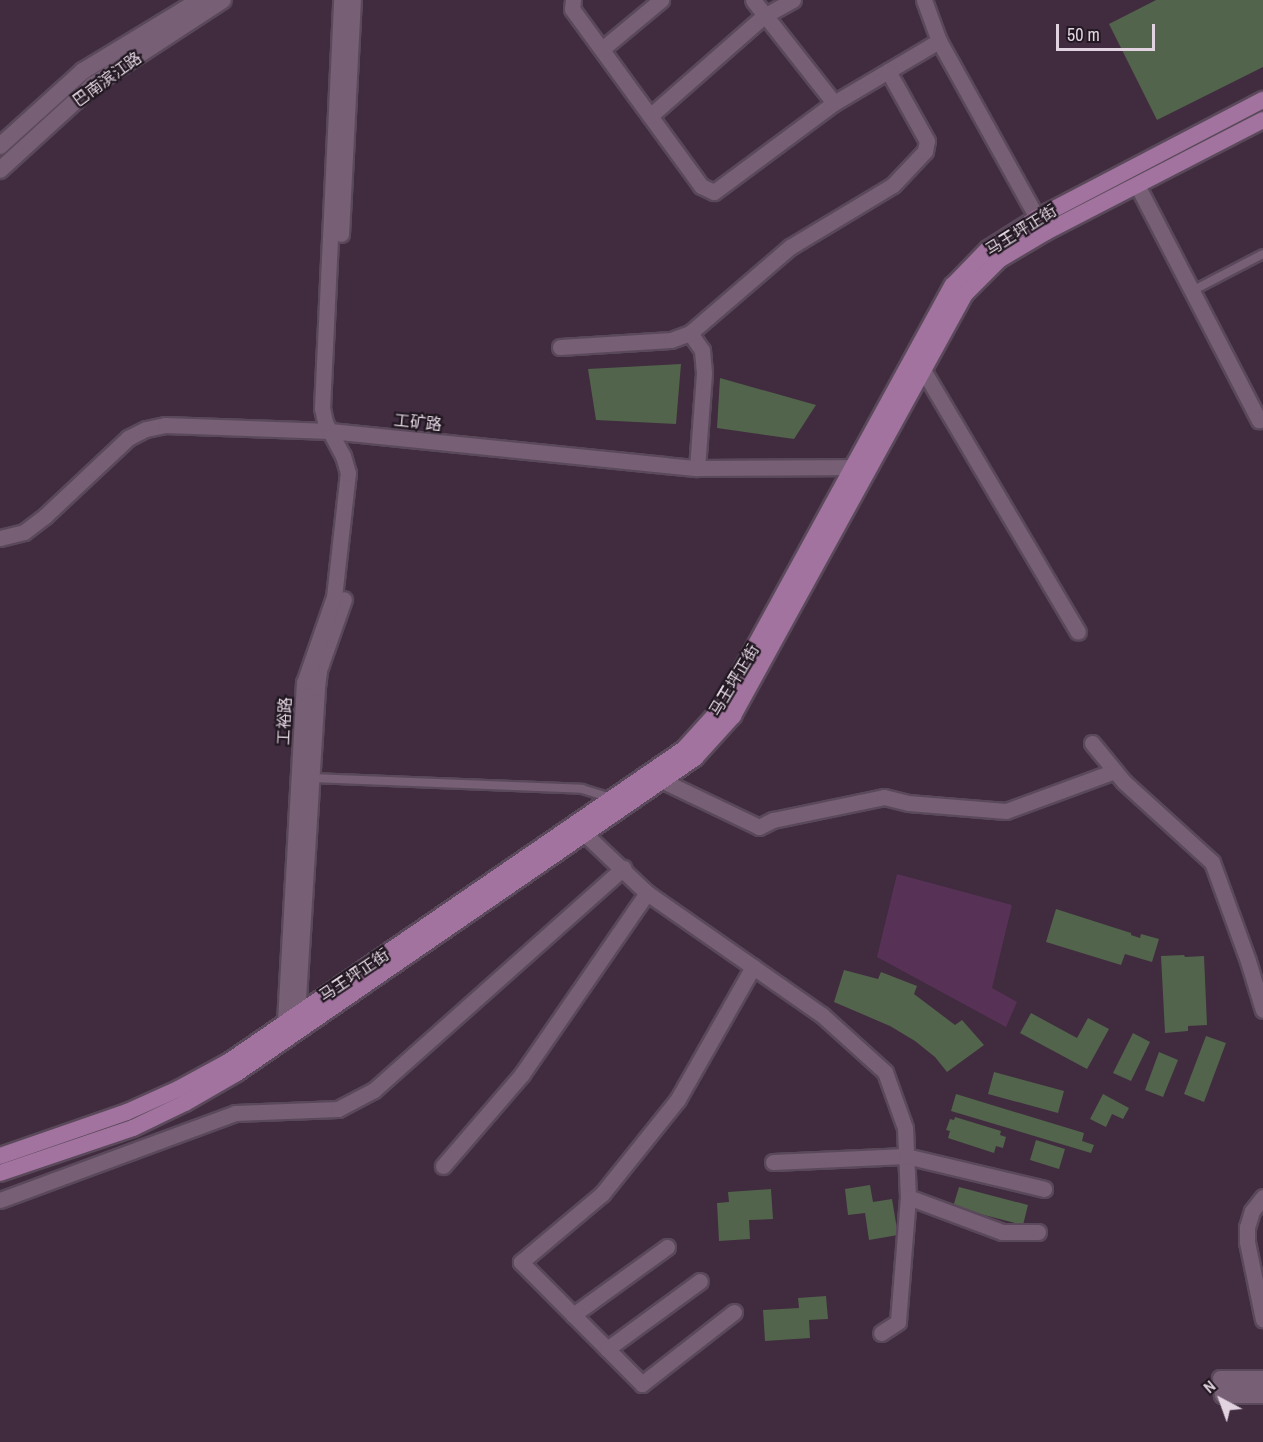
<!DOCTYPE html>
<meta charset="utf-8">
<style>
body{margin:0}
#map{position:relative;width:1263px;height:1442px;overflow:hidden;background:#402b3f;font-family:"Archivo Narrow","Noto Sans SC",sans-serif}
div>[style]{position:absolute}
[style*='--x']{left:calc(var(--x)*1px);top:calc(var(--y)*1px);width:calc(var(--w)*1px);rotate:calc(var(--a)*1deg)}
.green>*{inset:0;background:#573256}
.building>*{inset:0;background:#52644b}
.roads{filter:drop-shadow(2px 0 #5a495a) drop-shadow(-2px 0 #5a495a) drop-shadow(0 2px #5a495a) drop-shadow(0 -2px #5a495a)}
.service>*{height:8px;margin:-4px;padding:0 4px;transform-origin:4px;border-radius:4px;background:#775f76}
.minor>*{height:15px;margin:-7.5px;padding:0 7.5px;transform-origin:7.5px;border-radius:7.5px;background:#775f76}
.secondary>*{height:16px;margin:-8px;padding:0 8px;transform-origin:8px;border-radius:8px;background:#775f76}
.primary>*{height:16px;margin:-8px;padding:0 8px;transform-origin:8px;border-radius:8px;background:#a2739f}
span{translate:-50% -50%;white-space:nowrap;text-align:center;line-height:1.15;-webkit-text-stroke:4.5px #211821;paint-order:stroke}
.street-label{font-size:16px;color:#e1d3e0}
.north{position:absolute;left:1191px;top:1370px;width:60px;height:60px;-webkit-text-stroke:4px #211821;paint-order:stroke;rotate:319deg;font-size:16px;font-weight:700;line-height:24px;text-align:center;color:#e1d3e0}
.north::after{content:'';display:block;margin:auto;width:21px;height:27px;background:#e1d3e0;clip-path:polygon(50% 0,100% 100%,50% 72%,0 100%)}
.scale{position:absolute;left:1056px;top:24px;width:99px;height:27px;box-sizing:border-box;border:3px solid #e1d3e0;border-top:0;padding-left:8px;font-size:18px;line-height:21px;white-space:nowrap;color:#e1d3e0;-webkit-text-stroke:4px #211821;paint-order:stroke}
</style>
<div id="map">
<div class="green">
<div style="clip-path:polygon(897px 874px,1012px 905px,992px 988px,1017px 1002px,1006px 1027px,877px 957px)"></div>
</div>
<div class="building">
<div style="clip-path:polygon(1156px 0,1263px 0,1263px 67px,1157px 120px,1109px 24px)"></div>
<div style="clip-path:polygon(681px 364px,676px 424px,596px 420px,588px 369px)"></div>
<div style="clip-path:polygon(720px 378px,816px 405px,794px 439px,717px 428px)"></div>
<div style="clip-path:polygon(1056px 909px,1131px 933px,1131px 935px,1140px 938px,1141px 934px,1159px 939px,1152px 962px,1125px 954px,1121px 965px,1046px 942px)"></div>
<div style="clip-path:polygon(1184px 955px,1185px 957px,1204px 956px,1207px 1025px,1188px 1026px,1188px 1031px,1165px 1033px,1161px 956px)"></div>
<div style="clip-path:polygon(844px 970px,878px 979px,881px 972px,917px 986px,914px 994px,955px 1025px,962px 1020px,984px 1045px,947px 1072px,935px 1057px,915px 1041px,890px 1026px,834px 1002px)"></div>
<div style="clip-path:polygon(1031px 1013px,1077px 1038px,1088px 1018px,1109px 1029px,1087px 1069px,1020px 1033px)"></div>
<div style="clip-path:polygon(1133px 1033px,1150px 1042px,1131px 1081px,1113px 1073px)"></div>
<div style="clip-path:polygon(1206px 1036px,1226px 1043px,1204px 1102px,1184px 1094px)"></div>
<div style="clip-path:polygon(1159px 1052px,1178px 1060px,1163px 1097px,1145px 1090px)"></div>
<div style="clip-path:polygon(994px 1072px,1064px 1091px,1058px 1113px,988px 1094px)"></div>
<div style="clip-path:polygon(956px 1094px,1084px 1133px,1082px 1141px,1094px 1145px,1091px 1153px,951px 1111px)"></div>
<div style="clip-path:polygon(1103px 1094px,1129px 1108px,1123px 1119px,1112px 1114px,1106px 1127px,1090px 1119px)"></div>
<div style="clip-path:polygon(955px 1117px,1001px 1131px,1000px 1135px,1006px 1137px,1003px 1148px,996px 1146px,994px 1153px,948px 1138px,950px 1131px,946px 1130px,950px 1119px,954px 1120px)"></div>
<div style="clip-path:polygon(1036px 1140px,1065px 1149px,1059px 1169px,1030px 1160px)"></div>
<div style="clip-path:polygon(870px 1185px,873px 1202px,892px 1199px,898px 1235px,869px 1240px,865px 1213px,848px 1215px,845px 1189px)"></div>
<div style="clip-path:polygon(959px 1187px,1028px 1205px,1023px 1225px,953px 1207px)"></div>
<div style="clip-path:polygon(771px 1189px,773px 1219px,749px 1220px,750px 1239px,719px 1241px,717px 1203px,729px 1202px,728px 1192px)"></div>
<div style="clip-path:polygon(826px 1296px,828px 1319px,809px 1320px,810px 1338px,765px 1341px,763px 1310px,799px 1308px,798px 1298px)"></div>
</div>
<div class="roads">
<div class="service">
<div style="--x:1192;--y:291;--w:80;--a:-27.5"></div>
<div style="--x:312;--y:778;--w:270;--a:2.3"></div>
<div style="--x:582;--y:789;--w:31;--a:17"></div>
</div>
<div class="minor">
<div style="--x:573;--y:0;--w:9;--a:96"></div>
<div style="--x:572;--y:9;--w:219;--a:53.9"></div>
<div style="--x:701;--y:186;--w:14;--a:25"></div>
<div style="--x:714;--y:192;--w:149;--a:-36.6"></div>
<div style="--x:834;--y:103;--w:122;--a:-30.6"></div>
<div style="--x:753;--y:0;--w:131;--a:51.8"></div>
<div style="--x:924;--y:0;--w:44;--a:69.9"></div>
<div style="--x:939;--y:41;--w:202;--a:61"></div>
<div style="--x:602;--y:49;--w:77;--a:-39.7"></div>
<div style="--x:650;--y:116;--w:152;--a:-41.3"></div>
<div style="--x:764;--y:16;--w:33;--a:-29"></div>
<div style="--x:1137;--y:185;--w:265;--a:62.6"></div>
<div style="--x:1259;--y:420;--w:4;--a:-14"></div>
<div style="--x:341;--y:234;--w:234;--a:-87.1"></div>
<div style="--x:690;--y:333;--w:21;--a:55"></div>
<div style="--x:702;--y:350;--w:23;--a:85"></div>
<div style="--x:704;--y:373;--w:95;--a:94.2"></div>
<div style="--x:560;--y:347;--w:111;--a:-3.6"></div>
<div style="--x:671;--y:340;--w:20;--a:-20"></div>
<div style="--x:690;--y:333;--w:132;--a:-40.7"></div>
<div style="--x:790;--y:247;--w:120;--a:-31"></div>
<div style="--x:893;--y:185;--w:47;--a:-46.7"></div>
<div style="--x:925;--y:151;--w:10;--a:-79"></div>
<div style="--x:927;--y:141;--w:80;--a:-119.1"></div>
<div style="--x:923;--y:370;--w:304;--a:59.4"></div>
<div style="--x:0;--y:538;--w:25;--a:-14"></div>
<div style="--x:24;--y:532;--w:26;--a:-37"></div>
<div style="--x:45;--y:516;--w:114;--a:-43.2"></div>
<div style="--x:128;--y:438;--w:20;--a:-27"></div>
<div style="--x:146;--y:429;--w:19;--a:-12"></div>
<div style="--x:165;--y:425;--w:165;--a:2.1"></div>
<div style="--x:330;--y:431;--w:369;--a:5.8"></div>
<div style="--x:697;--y:468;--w:168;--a:-0.3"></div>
<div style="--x:1092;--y:743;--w:50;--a:50.6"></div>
<div style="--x:1124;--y:782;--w:119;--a:42.3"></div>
<div style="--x:1212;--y:862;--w:105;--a:70"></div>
<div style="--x:1248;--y:961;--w:51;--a:73"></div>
<div style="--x:663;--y:781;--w:106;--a:25.6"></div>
<div style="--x:759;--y:827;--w:16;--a:-27"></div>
<div style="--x:773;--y:820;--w:113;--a:-11.7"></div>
<div style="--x:884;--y:797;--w:25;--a:14"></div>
<div style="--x:908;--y:803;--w:98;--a:4.7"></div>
<div style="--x:1006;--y:811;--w:116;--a:-20.2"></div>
<div style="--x:585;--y:834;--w:86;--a:43.6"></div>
<div style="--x:647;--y:893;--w:213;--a:34.9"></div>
<div style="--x:822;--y:1015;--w:85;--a:42.1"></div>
<div style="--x:885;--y:1072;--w:59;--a:70.3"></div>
<div style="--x:905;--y:1128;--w:69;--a:87.5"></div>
<div style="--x:908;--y:1197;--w:125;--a:94.6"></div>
<div style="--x:898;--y:1322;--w:20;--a:147"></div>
<div style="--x:297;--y:1015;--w:329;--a:-86.5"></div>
<div style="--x:317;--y:687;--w:17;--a:-83"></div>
<div style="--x:319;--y:670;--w:75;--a:-70.6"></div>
<div style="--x:285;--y:1022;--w:340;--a:-86.8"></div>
<div style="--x:304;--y:683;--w:91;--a:-70.8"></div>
<div style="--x:334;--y:597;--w:125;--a:-83.6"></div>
<div style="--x:348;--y:473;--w:18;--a:-106"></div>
<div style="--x:343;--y:456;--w:38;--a:-118"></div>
<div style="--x:325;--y:422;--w:14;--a:-102"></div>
<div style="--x:322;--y:408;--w:408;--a:-87.3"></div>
<div style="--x:773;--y:1162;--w:133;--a:-2.6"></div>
<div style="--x:906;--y:1156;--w:142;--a:13.4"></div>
<div style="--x:443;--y:1166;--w:121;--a:-49.3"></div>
<div style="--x:522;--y:1074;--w:220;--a:-55.4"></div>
<div style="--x:908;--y:1197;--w:100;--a:20.4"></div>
<div style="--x:1002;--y:1232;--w:36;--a:0"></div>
<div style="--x:1263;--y:1197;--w:18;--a:128"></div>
<div style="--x:1252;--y:1211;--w:17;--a:107"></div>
<div style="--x:1247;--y:1227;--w:15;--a:90"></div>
<div style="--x:1247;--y:1242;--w:79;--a:78.3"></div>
<div style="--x:0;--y:1200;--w:251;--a:-20.3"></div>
<div style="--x:235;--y:1113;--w:103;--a:-2.2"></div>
<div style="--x:338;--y:1109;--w:41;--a:-27.8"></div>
<div style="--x:374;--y:1090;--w:334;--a:-41.7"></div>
<div style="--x:734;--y:1312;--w:117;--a:142"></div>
<div style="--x:642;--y:1384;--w:172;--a:-134.8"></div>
<div style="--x:521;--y:1262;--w:106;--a:-40"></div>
<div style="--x:602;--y:1194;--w:122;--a:-51.3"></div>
<div style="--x:678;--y:1099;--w:152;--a:-60.4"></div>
<div style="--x:573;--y:1315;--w:116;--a:-35.9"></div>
<div style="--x:607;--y:1349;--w:115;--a:-36.2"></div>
</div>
<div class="secondary">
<div style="--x:0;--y:146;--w:112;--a:-42.1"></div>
<div style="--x:83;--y:71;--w:137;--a:-31.3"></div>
<div style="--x:0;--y:170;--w:126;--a:-42.4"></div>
<div style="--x:93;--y:85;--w:155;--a:-33.2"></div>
<div style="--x:1263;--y:1379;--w:42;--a:180"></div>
<div style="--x:1221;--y:1379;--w:16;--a:83"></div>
<div style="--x:1223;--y:1395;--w:40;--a:0"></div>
</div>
<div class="primary">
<div style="--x:0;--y:1156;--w:134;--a:-19.1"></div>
<div style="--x:127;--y:1112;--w:56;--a:-24.3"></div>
<div style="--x:178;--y:1089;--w:57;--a:-28.4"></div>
<div style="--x:228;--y:1062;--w:553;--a:-34.47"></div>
<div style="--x:684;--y:749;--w:55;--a:-47.9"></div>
<div style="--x:721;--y:708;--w:482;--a:-61.3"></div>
<div style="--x:953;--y:285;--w:50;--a:-45.8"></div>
<div style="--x:988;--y:249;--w:58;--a:-32.3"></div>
<div style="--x:1037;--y:218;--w:255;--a:-27.6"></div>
<div style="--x:0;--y:1173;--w:140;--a:-18.7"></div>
<div style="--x:133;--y:1128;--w:58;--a:-25.7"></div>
<div style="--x:185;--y:1103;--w:60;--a:-30"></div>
<div style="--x:237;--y:1073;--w:556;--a:-34.52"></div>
<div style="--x:695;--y:758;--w:57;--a:-47.9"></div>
<div style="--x:733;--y:716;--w:482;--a:-61.2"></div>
<div style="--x:965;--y:294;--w:48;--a:-45"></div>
<div style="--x:999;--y:260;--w:55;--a:-30.8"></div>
<div style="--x:1046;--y:232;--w:244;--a:-27.3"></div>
</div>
</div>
<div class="street-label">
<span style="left:107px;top:79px;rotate:-36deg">巴南滨江路</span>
<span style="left:1021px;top:230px;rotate:-32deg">马王坪正街</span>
<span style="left:418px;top:422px;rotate:6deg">工矿路</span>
<span style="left:734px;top:680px;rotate:-59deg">马王坪正街</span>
<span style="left:284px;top:721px;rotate:-87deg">工裕路</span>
<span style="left:354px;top:975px;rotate:-34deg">马王坪正街</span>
</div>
<div class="north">N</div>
<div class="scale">50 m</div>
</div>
